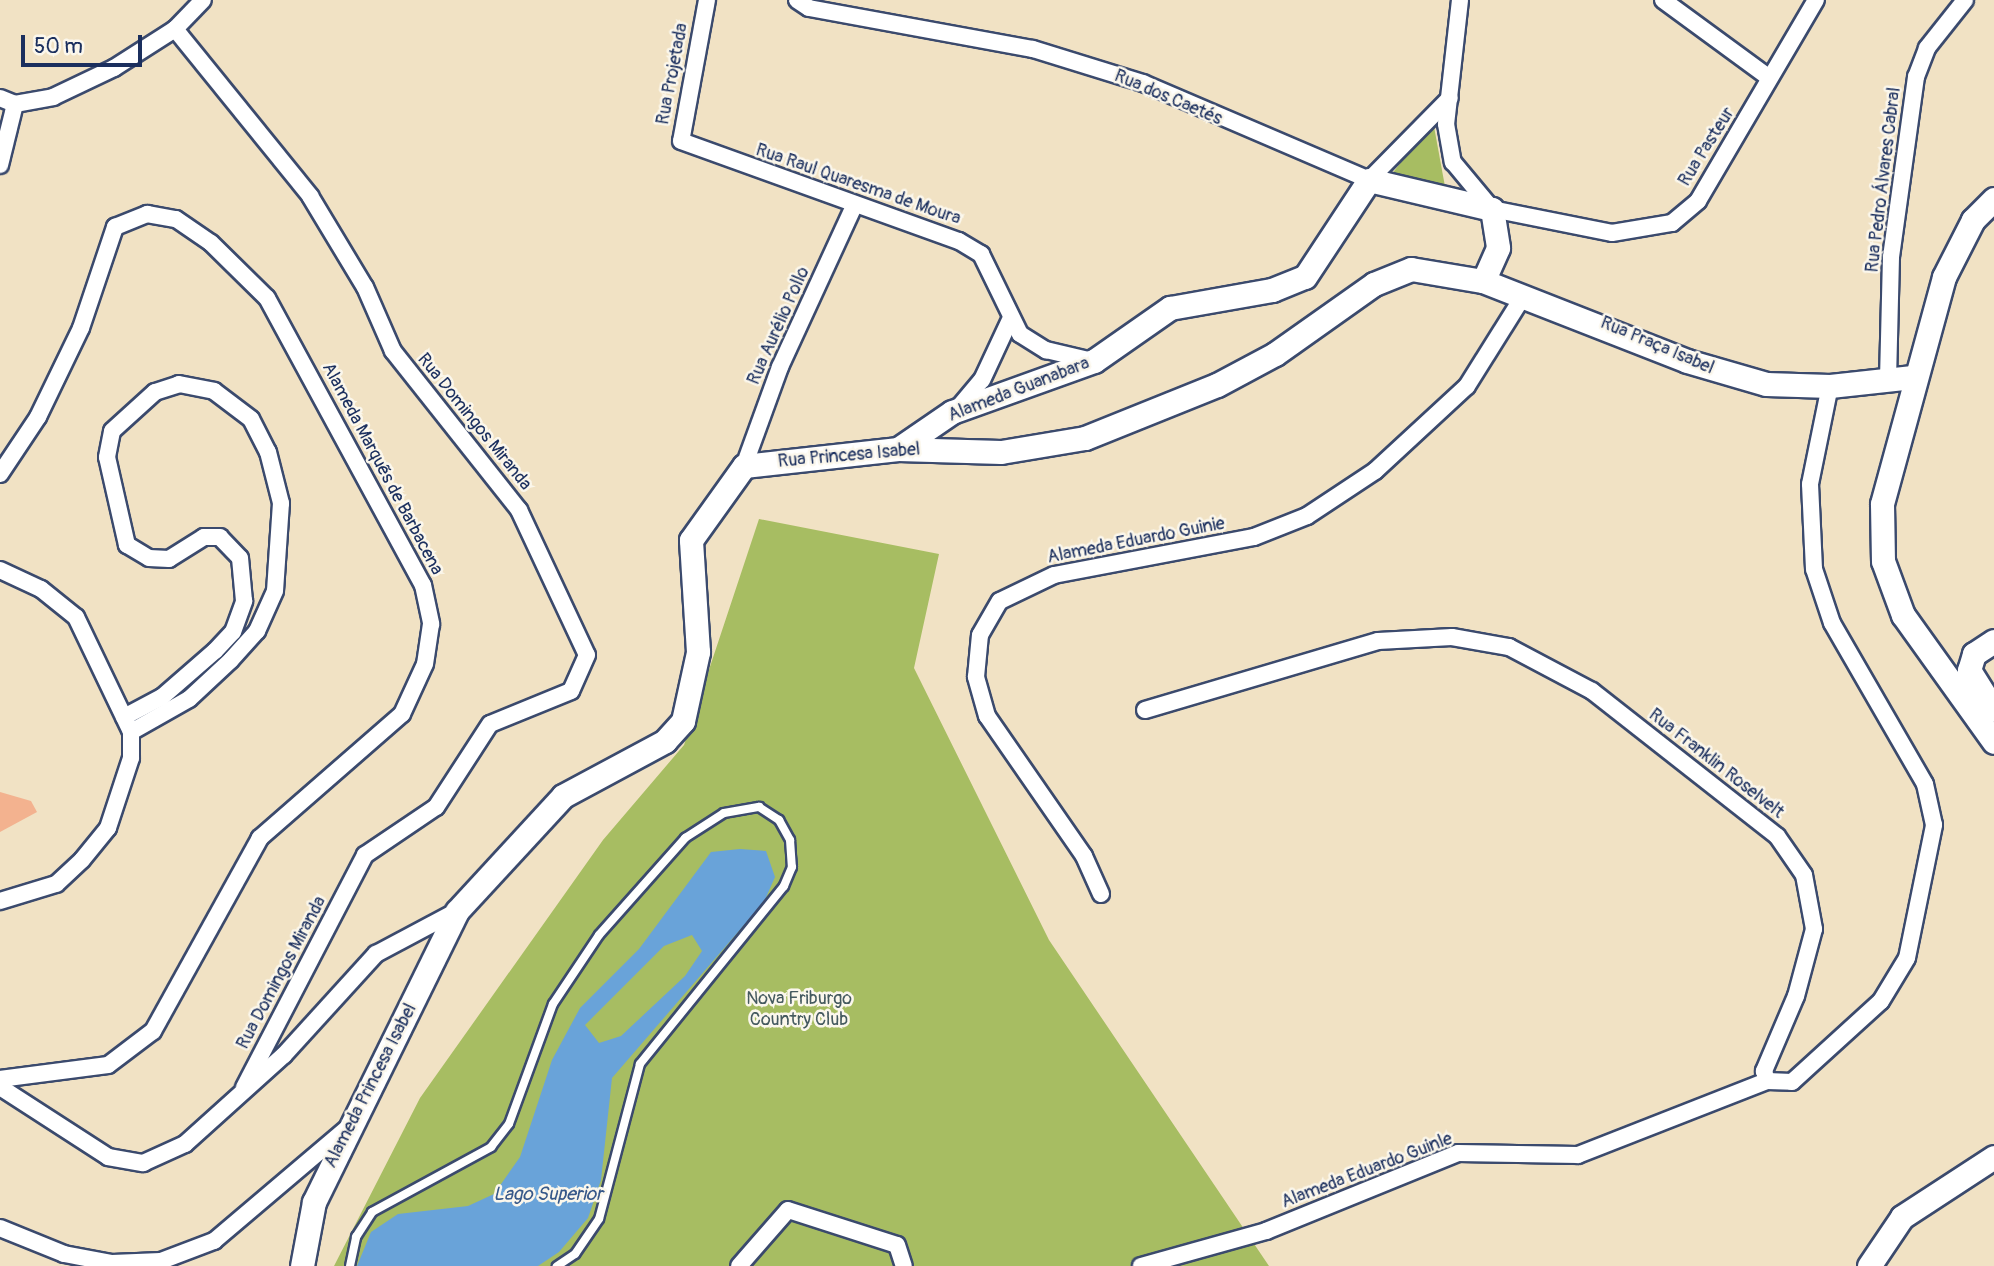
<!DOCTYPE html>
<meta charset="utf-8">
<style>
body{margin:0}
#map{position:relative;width:1994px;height:1266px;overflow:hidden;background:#f1e2c4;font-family:Pangolin,sans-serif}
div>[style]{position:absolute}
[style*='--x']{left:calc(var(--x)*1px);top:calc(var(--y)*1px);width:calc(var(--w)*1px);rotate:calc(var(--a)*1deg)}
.green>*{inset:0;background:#a7bd62}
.water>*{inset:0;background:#69a3d9}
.building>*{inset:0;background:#f3b28f}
.roads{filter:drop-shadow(2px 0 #3b4a6d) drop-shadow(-2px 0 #3b4a6d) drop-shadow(0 2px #3b4a6d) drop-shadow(0 -2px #3b4a6d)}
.lane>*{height:8px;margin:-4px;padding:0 4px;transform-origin:4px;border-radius:4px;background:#fff}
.street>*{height:16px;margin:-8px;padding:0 8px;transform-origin:8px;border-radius:8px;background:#fff}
.secondary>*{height:23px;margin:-11.5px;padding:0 11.5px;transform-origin:11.5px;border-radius:11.5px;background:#fff}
span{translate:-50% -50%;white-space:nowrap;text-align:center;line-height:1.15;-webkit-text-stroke:5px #fbf7ec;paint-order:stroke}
.street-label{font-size:18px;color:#1b2f5e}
.park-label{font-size:18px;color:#455a5f}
.water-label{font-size:19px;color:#365889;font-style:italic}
.scale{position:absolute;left:21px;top:35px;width:121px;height:32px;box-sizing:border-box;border:4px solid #1b2f5e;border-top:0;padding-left:9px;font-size:21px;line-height:24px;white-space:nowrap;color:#1b2f5e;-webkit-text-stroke:5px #fbf7ec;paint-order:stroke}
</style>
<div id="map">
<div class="green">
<div style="clip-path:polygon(1433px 121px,1446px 192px,1391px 175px)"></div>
<div style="clip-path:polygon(759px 519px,939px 554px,914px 668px,1049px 940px,1269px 1266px,334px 1266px,420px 1098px,603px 840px,684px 745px)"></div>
</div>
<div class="water">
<div style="clip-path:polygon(evenodd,740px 849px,766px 851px,775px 877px,764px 902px,612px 1078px,601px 1180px,588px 1218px,559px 1252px,538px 1266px,357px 1266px,371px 1232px,398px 1214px,468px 1206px,494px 1194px,520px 1157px,552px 1060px,580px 1008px,639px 949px,711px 852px,740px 849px,692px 935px,702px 951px,685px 976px,621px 1036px,599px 1043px,585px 1025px,664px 946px,692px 935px)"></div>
</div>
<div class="building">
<div style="clip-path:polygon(0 792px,31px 801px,37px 812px,0 832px)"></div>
</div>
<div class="roads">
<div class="lane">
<div style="--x:350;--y:1266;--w:30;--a:-78"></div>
<div style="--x:356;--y:1237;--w:30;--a:-57"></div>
<div style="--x:372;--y:1212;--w:136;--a:-28.6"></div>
<div style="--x:491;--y:1147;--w:29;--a:-52"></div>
<div style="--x:509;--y:1124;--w:128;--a:-69.9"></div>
<div style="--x:553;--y:1004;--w:83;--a:-56.3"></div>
<div style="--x:599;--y:935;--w:130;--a:-48.4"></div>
<div style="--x:685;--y:838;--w:46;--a:-32.7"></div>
<div style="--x:724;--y:813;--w:36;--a:-10"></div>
<div style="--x:759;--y:807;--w:24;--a:33"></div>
<div style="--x:779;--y:820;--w:23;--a:61"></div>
<div style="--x:790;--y:840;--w:27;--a:86"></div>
<div style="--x:792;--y:867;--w:21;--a:113"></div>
<div style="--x:784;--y:886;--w:229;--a:129"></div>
<div style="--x:640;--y:1064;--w:160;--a:104.8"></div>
<div style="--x:599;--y:1219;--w:42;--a:124.4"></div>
<div style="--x:575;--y:1254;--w:22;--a:146"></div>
</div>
<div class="street">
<div style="--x:707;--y:0;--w:143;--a:100.4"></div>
<div style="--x:681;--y:141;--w:295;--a:19.8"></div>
<div style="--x:959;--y:241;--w:26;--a:31"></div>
<div style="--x:981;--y:254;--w:89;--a:64"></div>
<div style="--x:1020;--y:334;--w:31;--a:32"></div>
<div style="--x:1046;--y:350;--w:48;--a:13.2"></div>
<div style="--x:797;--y:0;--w:14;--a:34"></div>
<div style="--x:809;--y:8;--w:228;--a:10.4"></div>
<div style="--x:1033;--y:49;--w:115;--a:17.2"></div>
<div style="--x:1143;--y:83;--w:246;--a:23.2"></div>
<div style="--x:1369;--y:180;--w:115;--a:-45.4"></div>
<div style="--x:1460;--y:0;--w:125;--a:96.4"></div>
<div style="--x:1446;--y:124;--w:39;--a:80"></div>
<div style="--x:1453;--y:162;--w:61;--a:50.3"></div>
<div style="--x:1492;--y:209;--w:122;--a:11.3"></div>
<div style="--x:1612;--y:233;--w:61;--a:-9.5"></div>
<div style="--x:1672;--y:223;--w:34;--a:-40"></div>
<div style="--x:1698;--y:201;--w:233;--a:-59.6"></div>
<div style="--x:1663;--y:0;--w:129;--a:36.2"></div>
<div style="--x:175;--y:29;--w:215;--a:51"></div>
<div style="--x:310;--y:196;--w:106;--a:58.9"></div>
<div style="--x:365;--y:287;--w:70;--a:66.4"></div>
<div style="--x:393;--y:351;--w:203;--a:51.6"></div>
<div style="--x:519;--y:510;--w:160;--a:64.9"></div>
<div style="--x:587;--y:655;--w:39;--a:114"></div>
<div style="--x:571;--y:691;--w:87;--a:157.8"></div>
<div style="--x:490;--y:724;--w:99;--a:123"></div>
<div style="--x:436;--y:807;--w:86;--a:145.9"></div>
<div style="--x:365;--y:855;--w:262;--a:117.5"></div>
<div style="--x:0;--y:98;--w:16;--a:22"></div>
<div style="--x:15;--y:104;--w:39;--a:-10"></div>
<div style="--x:53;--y:97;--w:68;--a:-25.4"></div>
<div style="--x:114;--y:68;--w:72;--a:-32.6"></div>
<div style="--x:175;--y:29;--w:40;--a:-46"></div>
<div style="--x:0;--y:165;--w:63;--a:-76.2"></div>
<div style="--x:1888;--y:380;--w:123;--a:-88.6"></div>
<div style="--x:1891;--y:257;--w:182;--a:-82.1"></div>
<div style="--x:1916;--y:77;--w:31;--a:-69"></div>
<div style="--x:1927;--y:48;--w:61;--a:-51.6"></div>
<div style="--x:959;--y:407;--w:35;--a:-50"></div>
<div style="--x:982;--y:380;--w:66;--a:-65"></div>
<div style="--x:744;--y:466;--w:105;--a:-70"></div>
<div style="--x:780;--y:367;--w:179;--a:-65.3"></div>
<div style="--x:0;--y:474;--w:69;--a:-56.3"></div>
<div style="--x:38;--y:417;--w:99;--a:-64.2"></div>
<div style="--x:81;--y:328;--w:107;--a:-71.4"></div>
<div style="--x:115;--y:227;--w:35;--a:-22"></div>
<div style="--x:147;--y:214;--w:29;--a:10"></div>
<div style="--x:176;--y:219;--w:42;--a:34.4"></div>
<div style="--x:211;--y:243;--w:78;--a:44.5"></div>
<div style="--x:267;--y:298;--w:327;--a:61.5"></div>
<div style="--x:423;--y:585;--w:40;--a:78"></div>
<div style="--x:431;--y:624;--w:40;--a:98.5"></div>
<div style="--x:425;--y:664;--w:55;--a:114.7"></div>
<div style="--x:402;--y:714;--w:189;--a:138.9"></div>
<div style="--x:260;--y:838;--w:221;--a:119"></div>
<div style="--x:153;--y:1031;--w:56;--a:142.9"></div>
<div style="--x:108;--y:1065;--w:109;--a:172.6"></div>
<div style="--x:0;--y:570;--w:45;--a:24.9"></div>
<div style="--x:41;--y:589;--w:45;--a:38.7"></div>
<div style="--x:76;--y:617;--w:127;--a:64.4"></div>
<div style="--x:131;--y:732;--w:26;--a:90"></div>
<div style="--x:131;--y:758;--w:74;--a:108.2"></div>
<div style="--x:108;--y:828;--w:41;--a:129.1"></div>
<div style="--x:82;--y:860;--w:35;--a:137"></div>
<div style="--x:56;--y:884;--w:59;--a:163.1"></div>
<div style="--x:1145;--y:710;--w:243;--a:-16.5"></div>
<div style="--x:1378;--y:641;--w:74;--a:-3.1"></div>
<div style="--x:1452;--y:637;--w:58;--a:10"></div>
<div style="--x:1509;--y:647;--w:94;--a:27.9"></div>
<div style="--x:1592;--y:691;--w:235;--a:38.1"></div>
<div style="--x:1777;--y:836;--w:47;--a:55.3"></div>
<div style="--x:1804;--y:875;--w:55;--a:79.5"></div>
<div style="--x:1814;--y:929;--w:69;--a:105"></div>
<div style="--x:1796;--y:996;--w:82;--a:113.1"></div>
<div style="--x:1764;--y:1071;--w:10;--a:73"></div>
<div style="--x:1767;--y:1081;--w:25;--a:2"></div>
<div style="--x:1792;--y:1082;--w:120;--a:-42.3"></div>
<div style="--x:1881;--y:1001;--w:50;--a:-58.8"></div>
<div style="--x:1907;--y:958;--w:136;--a:-78.5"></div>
<div style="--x:1934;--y:825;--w:42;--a:-102.4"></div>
<div style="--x:1925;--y:784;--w:186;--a:-120"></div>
<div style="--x:1832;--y:623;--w:57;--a:-108.4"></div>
<div style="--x:1814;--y:569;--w:85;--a:-92.7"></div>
<div style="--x:1810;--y:484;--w:100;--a:-78.5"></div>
<div style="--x:124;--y:717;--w:43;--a:-27.8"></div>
<div style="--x:162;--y:697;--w:70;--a:-41"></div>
<div style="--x:215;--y:651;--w:26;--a:-47"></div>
<div style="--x:233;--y:632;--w:33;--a:-70"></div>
<div style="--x:244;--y:601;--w:43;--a:-95.3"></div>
<div style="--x:240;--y:558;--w:29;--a:-134"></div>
<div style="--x:220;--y:537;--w:16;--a:180"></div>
<div style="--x:204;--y:537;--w:41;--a:147.8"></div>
<div style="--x:169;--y:559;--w:20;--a:-177"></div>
<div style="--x:149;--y:558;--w:26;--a:-149"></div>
<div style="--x:127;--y:545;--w:90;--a:-102.8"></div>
<div style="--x:107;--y:457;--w:26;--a:-79"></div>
<div style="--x:112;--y:431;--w:58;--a:-42.2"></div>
<div style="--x:155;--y:392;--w:25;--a:-18"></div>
<div style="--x:179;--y:384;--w:36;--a:11"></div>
<div style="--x:214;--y:391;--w:46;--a:37.1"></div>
<div style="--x:251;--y:419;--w:37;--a:63"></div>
<div style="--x:268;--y:452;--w:53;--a:75.7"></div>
<div style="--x:281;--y:503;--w:88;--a:93.9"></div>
<div style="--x:275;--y:591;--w:44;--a:114.2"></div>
<div style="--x:257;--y:631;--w:39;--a:132"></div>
<div style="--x:231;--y:660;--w:57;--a:137.1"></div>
<div style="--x:189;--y:699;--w:67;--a:150.4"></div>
<div style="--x:1101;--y:894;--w:42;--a:-114.1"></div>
<div style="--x:1084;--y:856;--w:170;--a:-124.7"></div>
<div style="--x:987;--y:716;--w:41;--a:-105.8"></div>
<div style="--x:976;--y:677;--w:42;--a:-84.6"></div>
<div style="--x:980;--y:635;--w:39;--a:-60"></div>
<div style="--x:1000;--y:601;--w:60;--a:-25.7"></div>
<div style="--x:1054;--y:575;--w:204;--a:-10.8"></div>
<div style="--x:1254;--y:537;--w:57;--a:-21.6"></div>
<div style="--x:1307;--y:516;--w:82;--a:-33.5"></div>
<div style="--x:1375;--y:471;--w:125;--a:-42.7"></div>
<div style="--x:1467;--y:386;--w:102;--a:-57.9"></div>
<div style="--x:0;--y:1087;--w:129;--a:32.9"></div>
<div style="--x:108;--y:1157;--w:36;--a:10"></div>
<div style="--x:143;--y:1163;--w:46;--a:-24.3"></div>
<div style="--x:185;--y:1144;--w:133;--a:-42"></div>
<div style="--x:284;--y:1055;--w:137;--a:-47.7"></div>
<div style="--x:376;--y:954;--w:92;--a:-28"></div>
<div style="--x:0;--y:1228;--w:69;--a:22.1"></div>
<div style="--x:64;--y:1254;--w:49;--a:10.6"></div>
<div style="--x:112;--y:1263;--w:49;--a:-2.3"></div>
<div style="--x:161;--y:1261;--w:57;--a:-20.7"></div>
<div style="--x:214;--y:1241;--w:172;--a:-40.3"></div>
<div style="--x:739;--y:1266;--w:74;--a:-48.8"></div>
<div style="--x:788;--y:1210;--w:114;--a:17.8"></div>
<div style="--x:897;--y:1245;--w:22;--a:72"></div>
<div style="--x:1141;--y:1266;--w:130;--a:-15.6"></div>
<div style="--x:1266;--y:1231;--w:207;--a:-22.1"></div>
<div style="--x:1458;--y:1153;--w:120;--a:1"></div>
<div style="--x:1578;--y:1155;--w:203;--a:-21.4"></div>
</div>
<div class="secondary">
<div style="--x:1994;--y:199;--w:30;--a:135"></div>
<div style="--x:1973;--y:220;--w:64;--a:117"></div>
<div style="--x:1944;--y:277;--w:235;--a:105.3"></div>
<div style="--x:1882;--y:504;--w:57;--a:89"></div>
<div style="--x:1883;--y:561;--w:58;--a:69.7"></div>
<div style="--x:1903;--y:615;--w:156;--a:54.4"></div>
<div style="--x:898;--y:449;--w:65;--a:-34.4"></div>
<div style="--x:952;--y:412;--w:151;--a:-19.8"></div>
<div style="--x:1094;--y:361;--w:93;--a:-34.9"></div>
<div style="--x:1170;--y:308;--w:104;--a:-10"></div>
<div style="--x:1272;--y:290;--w:35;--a:-22"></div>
<div style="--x:1305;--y:277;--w:116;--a:-56.6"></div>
<div style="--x:1369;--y:180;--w:126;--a:13.3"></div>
<div style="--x:1492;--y:209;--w:39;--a:81"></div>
<div style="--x:1498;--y:248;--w:36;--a:114"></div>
<div style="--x:1994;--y:641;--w:24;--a:147"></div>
<div style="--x:1974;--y:654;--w:17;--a:107"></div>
<div style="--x:1969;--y:670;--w:47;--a:58"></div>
<div style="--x:302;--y:1266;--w:65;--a:-79.4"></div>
<div style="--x:314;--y:1202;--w:324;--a:-63.8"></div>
<div style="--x:457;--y:911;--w:156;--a:-47.3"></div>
<div style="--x:563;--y:796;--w:116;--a:-28.3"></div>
<div style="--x:665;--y:741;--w:27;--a:-48"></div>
<div style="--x:683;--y:721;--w:71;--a:-77.7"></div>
<div style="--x:698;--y:652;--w:112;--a:-93.6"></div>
<div style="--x:691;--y:540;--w:91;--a:-54.4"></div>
<div style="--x:744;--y:466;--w:155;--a:-6.3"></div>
<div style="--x:898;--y:449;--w:103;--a:1.7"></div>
<div style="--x:1001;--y:452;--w:85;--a:-9.5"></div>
<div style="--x:1085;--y:438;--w:142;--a:-21.9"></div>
<div style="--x:1217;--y:385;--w:66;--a:-28.1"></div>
<div style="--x:1275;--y:354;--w:121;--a:-35.3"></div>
<div style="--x:1374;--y:284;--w:40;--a:-22"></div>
<div style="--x:1411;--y:269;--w:73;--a:9.5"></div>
<div style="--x:1483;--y:281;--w:219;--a:21.4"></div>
<div style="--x:1687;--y:361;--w:82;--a:16.2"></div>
<div style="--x:1766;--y:384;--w:64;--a:1.8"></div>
<div style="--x:1830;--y:386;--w:83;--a:-6.2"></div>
<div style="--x:1869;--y:1266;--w:59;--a:-56"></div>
<div style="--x:1902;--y:1217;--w:110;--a:-33.1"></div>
</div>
</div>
<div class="street-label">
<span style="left:673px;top:74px;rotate:-79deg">Rua Projetada</span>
<span style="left:1168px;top:98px;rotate:23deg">Rua dos Caetés</span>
<span style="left:1707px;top:147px;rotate:-58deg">Rua Pasteur</span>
<span style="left:1884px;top:180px;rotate:-83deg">Rua Pedro Álvares Cabral</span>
<span style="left:858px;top:185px;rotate:19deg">Rua Raul Quaresma de Moura</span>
<span style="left:779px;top:326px;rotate:-66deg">Rua Aurélio Pollo</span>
<span style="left:1657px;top:346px;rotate:23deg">Rua Praça Isabel</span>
<span style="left:1019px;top:390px;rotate:-21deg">Alameda Guanabara</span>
<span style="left:474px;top:422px;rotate:51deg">Rua Domingos Miranda</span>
<span style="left:849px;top:456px;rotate:-5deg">Rua Princesa Isabel</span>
<span style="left:382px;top:469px;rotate:62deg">Alameda Marquẽs de Barbacena</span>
<span style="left:1136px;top:541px;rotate:-11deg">Alameda Eduardo Guinie</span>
<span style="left:1716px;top:764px;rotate:38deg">Rua Franklin Roselvelt</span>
<span style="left:282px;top:973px;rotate:-62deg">Rua Domingos Miranda</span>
<span style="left:371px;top:1086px;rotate:-63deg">Alameda Princesa Isabel</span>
<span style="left:1367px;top:1171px;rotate:-21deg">Alameda Eduardo Guinle</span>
</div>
<div class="park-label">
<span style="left:799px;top:1010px">Nova Friburgo<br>Country Club</span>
</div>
<div class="water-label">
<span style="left:548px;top:1195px">Lago Superior</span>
</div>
<div class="scale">50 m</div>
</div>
